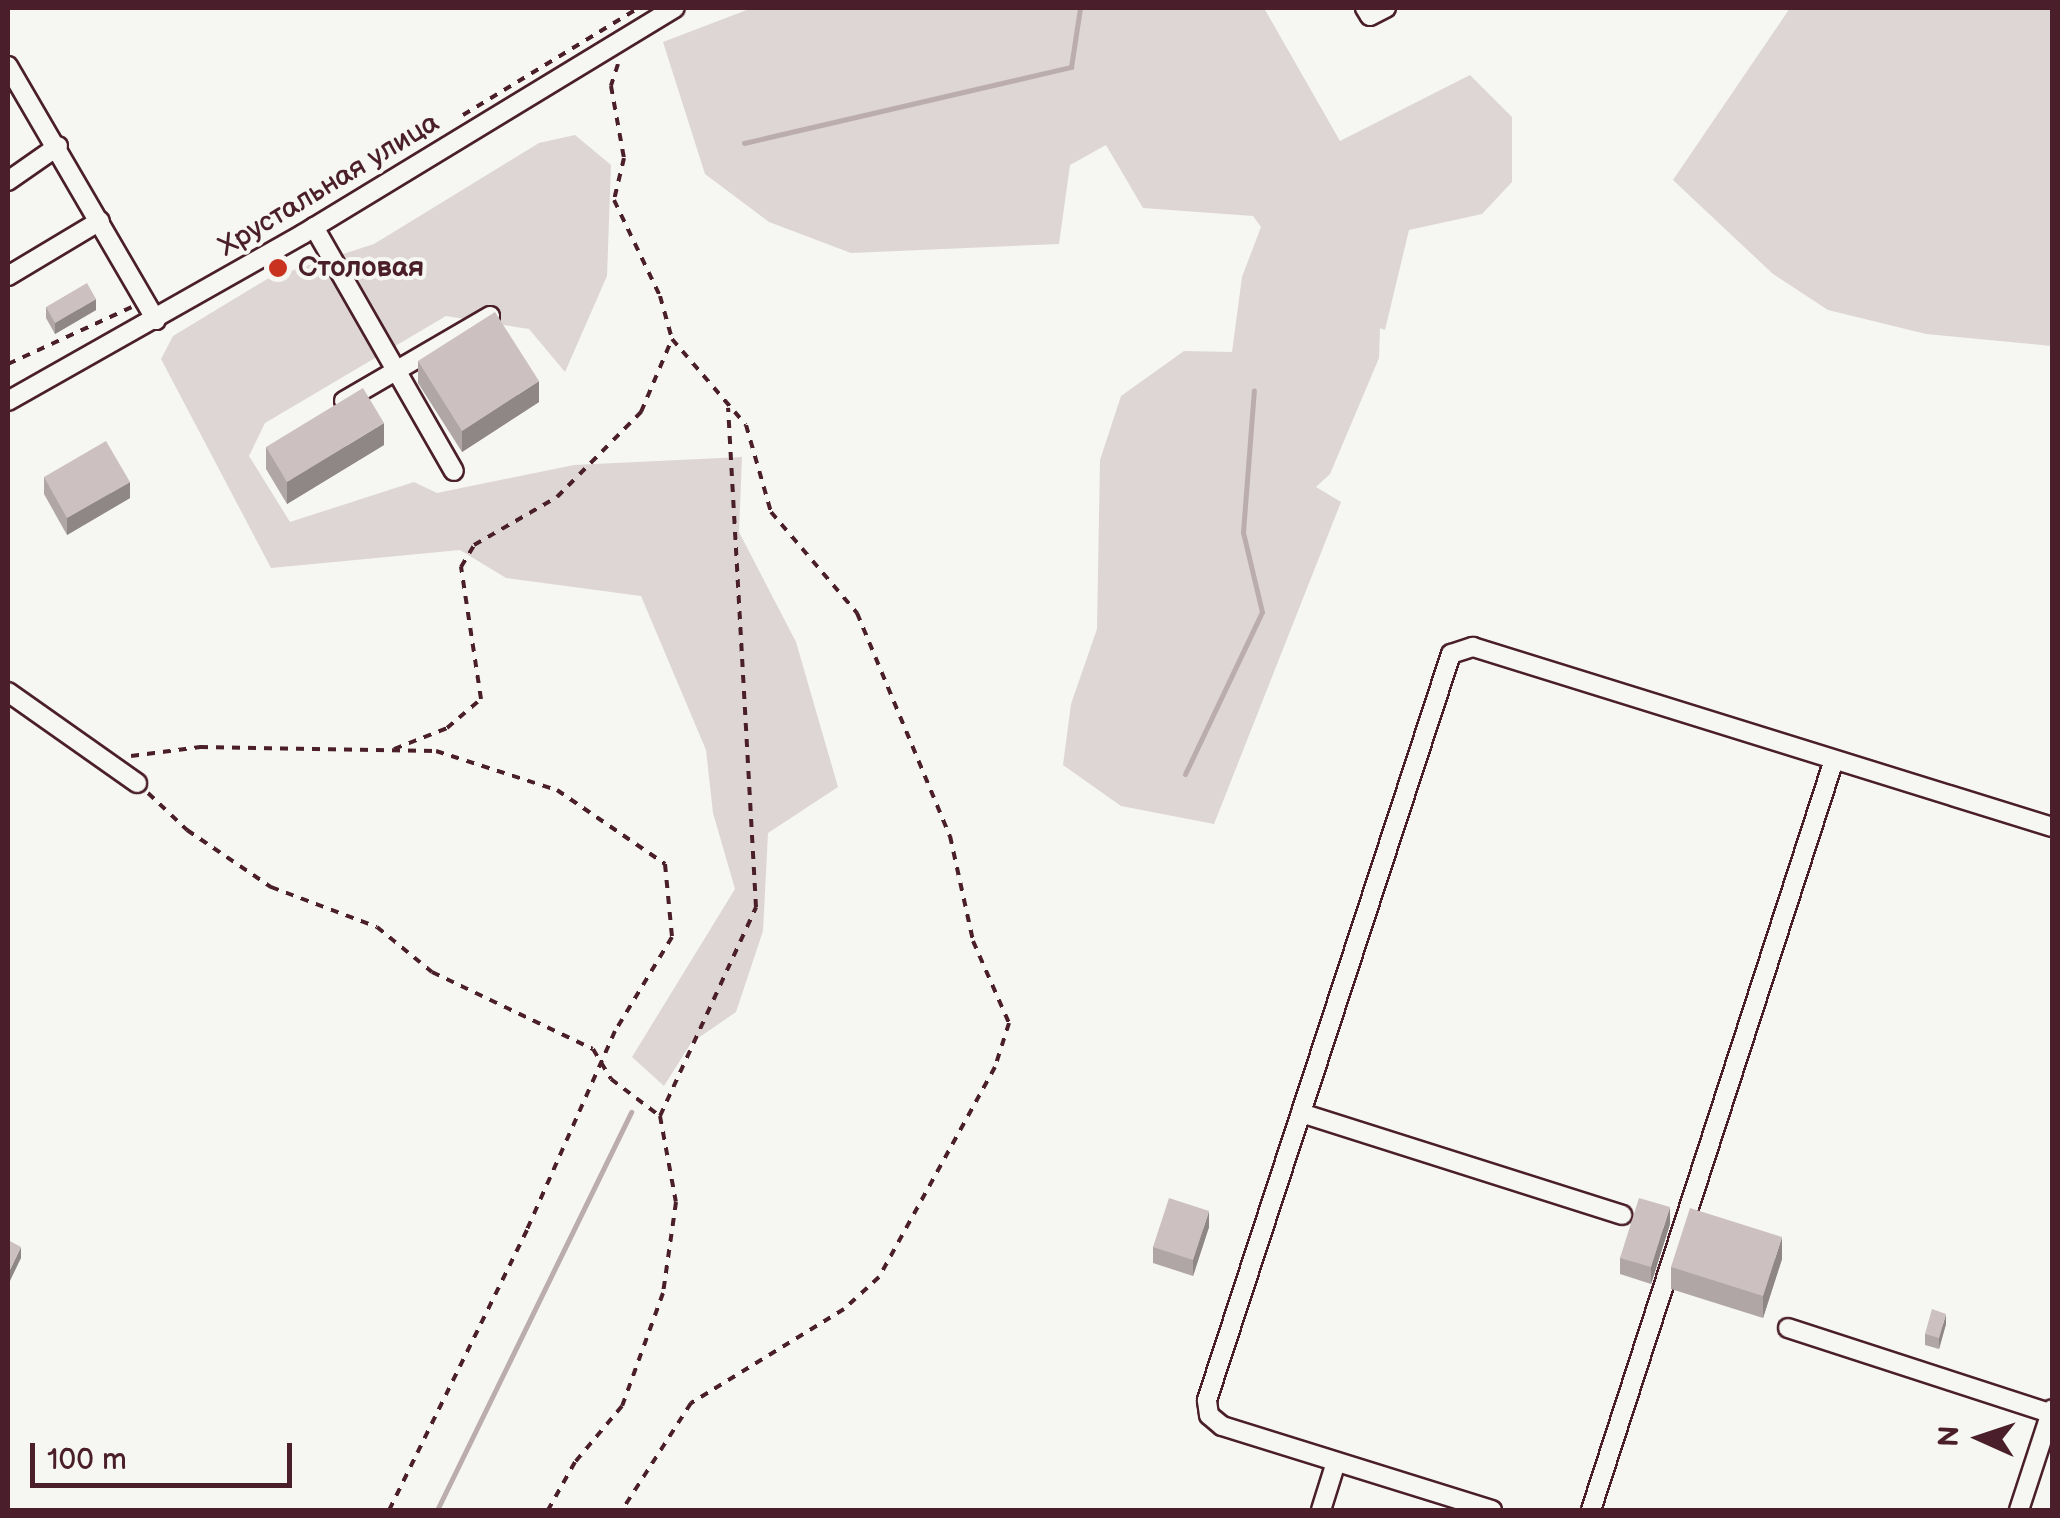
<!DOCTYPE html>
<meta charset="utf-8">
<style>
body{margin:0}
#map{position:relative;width:2060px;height:1518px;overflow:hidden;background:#f6f6f2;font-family:"Balsamiq Sans",sans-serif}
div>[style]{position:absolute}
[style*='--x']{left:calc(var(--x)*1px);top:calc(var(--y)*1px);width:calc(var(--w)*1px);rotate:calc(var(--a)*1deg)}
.green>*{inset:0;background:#ddd6d5}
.stream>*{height:5px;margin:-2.5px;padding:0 2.5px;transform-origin:2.5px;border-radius:2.5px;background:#bbadae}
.path>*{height:4px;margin-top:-2px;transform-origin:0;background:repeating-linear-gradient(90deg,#4a1f2b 0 8px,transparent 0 16px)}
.roads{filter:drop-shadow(2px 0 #4a1f2b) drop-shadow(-2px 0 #4a1f2b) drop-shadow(0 2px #4a1f2b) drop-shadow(0 -2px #4a1f2b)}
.minor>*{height:18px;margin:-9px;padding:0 9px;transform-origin:9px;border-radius:9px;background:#f6f6f2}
.wall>*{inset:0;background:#afa6a5}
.shaded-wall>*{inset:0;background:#8f8786}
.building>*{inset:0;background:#ccc1c0}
.dots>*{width:28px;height:28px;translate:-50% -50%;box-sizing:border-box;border:5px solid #f6f6f2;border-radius:50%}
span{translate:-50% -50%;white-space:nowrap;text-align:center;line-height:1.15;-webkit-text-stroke:8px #f6f6f2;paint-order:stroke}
.street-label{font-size:28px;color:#4a1f2b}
.poi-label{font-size:28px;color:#4a1f2b;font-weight:700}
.left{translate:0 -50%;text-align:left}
.frame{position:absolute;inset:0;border:10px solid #4a1f2b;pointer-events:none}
.north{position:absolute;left:1930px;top:1388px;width:100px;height:100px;-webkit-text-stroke:8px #f6f6f2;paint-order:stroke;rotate:273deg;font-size:28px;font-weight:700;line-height:40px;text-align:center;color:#4a1f2b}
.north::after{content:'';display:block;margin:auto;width:35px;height:45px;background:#4a1f2b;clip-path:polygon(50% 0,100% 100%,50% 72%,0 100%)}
.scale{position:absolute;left:30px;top:1443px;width:262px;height:45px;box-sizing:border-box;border:5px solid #4a1f2b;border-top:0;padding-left:12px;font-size:30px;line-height:35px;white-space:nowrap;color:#4a1f2b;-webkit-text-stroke:8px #f6f6f2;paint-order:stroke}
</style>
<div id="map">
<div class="green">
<div style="clip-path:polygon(752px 8px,1264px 8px,1340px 141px,1470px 75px,1512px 117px,1512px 182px,1482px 214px,1409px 230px,1385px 330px,1380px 328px,1379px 358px,1330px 474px,1316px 487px,1341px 502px,1214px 824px,1121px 806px,1063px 765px,1071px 704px,1097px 629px,1100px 460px,1121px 396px,1184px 351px,1232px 352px,1242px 277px,1261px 227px,1253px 216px,1143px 208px,1106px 145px,1070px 165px,1059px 244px,851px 253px,769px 222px,705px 174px,663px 42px)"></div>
<div style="clip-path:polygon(1790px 8px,2052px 8px,2052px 346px,1926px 334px,1828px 310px,1773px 274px,1673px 180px)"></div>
<div style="clip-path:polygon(575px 135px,611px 165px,607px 276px,565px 372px,529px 329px,446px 316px,265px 423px,249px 456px,290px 522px,414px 482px,437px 493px,574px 465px,742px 457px,739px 532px,796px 642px,838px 787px,768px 833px,763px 931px,736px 1012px,691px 1043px,664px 1086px,632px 1057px,735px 889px,713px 813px,706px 750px,641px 596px,506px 578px,460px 550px,271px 568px,161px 359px,173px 336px,269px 278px,374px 244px,539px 143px)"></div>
</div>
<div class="stream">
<div style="--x:744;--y:143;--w:336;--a:-13.1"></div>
<div style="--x:1071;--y:67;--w:60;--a:-81.3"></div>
<div style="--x:1185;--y:774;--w:179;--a:-64.6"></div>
<div style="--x:1262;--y:612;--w:82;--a:-103.4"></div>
<div style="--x:1243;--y:532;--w:142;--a:-85.6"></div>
<div style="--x:437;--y:1510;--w:443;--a:-64"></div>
</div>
<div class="path">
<div style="--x:618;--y:64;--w:23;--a:108"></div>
<div style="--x:611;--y:86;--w:73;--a:79.8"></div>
<div style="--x:624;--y:158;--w:43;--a:103.4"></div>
<div style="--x:614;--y:200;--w:106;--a:64.4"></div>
<div style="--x:660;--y:296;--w:45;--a:74.4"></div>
<div style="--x:672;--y:339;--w:113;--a:49.3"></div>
<div style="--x:746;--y:425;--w:91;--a:74"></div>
<div style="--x:771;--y:512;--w:133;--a:49.6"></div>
<div style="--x:857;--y:613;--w:242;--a:67.4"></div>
<div style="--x:950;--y:836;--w:107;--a:77.6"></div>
<div style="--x:973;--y:941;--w:90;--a:66.3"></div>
<div style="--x:1009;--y:1023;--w:46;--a:107.7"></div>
<div style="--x:995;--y:1067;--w:240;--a:118.9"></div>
<div style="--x:879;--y:1277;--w:47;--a:137.6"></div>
<div style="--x:844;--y:1309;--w:180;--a:148.4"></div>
<div style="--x:691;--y:1403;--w:127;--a:122.8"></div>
<div style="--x:463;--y:115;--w:205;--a:-31.4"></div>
<div style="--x:8;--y:364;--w:136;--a:-24.7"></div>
<div style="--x:394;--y:749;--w:57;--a:-21.6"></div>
<div style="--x:447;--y:728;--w:45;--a:-40.5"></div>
<div style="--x:481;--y:699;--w:134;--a:-98.6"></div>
<div style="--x:461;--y:567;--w:26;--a:-59"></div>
<div style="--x:474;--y:545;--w:96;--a:-30"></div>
<div style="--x:557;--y:497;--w:120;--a:-45.3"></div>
<div style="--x:641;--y:412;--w:79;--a:-67"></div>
<div style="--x:131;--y:756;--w:70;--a:-7.4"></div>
<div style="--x:200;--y:747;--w:236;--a:1"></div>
<div style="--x:436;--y:751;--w:127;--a:17.9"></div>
<div style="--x:557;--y:790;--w:131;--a:34.4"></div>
<div style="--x:665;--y:864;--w:73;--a:84.5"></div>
<div style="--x:672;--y:937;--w:110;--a:121.2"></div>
<div style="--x:615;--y:1031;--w:218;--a:113.9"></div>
<div style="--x:527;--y:1230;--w:312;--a:116.2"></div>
<div style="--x:148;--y:793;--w:54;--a:43.5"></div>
<div style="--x:187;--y:830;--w:102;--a:34.2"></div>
<div style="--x:271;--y:887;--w:113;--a:20.7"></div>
<div style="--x:377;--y:927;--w:71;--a:39.3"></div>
<div style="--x:432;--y:972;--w:178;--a:25.6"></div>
<div style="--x:593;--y:1049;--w:35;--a:59"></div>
<div style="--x:611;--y:1079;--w:61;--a:37.1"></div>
<div style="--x:660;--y:1116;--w:87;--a:79.5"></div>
<div style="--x:676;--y:1202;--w:92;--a:98.1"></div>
<div style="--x:663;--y:1293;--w:120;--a:109.9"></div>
<div style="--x:622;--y:1406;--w:73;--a:130"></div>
<div style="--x:575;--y:1462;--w:55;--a:119.4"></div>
<div style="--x:660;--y:1116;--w:230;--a:-65.3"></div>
<div style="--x:756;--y:907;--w:500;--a:-93.2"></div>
</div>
<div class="roads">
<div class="minor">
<div style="--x:1365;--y:8;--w:9;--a:58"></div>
<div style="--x:1370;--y:16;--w:18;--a:-27"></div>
<div style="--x:8;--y:66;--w:294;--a:59.8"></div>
<div style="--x:8;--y:181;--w:61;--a:-35"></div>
<div style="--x:314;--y:227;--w:281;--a:60.2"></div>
<div style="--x:8;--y:276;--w:107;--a:-30.9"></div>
<div style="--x:8;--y:401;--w:339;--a:-29.5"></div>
<div style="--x:303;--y:234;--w:435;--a:-31.3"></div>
<div style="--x:344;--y:401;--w:169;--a:-30.2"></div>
<div style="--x:8;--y:692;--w:158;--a:35.2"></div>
<div style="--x:1301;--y:1113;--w:337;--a:17.6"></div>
<div style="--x:1788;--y:1328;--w:278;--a:18"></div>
<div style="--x:1321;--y:1510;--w:50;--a:-72.6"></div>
<div style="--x:1492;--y:1510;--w:283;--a:-162.7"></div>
<div style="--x:1222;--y:1426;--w:17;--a:-140"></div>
<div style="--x:1209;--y:1415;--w:15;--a:-98"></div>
<div style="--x:1207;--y:1400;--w:785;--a:-71.89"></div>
<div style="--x:1451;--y:654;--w:23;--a:-18"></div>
<div style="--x:1473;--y:647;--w:606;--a:17.27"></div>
<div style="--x:1591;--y:1510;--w:788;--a:-72.05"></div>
<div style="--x:2019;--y:1510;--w:106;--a:-71.9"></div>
</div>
</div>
<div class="wall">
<div style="clip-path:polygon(46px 307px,96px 310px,55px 334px,46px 318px)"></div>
<div style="clip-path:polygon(418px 361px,539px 402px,462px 452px,418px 383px)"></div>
<div style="clip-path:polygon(384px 445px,287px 504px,266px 469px,266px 447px)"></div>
<div style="clip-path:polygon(44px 477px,130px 498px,67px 535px,44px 494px)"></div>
<div style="clip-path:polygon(1670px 1224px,1651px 1284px,1620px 1274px,1620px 1258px)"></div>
<div style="clip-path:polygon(1209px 1227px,1193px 1276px,1153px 1263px,1153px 1247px)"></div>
<div style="clip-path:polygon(1782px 1259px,1763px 1318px,1671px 1289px,1671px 1267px)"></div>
<div style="clip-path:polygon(1946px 1324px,1939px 1349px,1925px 1345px,1925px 1334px)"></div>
</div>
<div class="shaded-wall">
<div style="clip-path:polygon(96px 299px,96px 310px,55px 334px,55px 323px)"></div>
<div style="clip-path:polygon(539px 381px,539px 402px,462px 452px,462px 431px)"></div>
<div style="clip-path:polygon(384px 423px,384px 445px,287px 504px,287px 482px)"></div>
<div style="clip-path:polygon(130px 482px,130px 498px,67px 535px,67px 518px)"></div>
<div style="clip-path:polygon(1670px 1207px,1670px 1224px,1651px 1284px,1651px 1267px)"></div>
<div style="clip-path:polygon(1209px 1211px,1209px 1227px,1193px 1276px,1193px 1260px)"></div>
<div style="clip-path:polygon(1782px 1237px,1782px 1259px,1763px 1318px,1763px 1296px)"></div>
<div style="clip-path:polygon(21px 1247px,21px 1258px,8px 1285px,8px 1274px)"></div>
<div style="clip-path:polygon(1946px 1314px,1946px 1324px,1939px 1349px,1939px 1338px)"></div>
</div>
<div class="building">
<div style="clip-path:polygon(87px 283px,96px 299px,55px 323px,46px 307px)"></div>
<div style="clip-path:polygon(495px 312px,539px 381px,462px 431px,418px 361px)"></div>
<div style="clip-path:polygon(363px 388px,384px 423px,287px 482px,266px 447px)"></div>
<div style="clip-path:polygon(106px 441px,130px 482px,67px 518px,44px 477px)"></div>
<div style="clip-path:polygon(1169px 1198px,1209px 1211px,1193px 1260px,1153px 1247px)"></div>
<div style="clip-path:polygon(1639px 1198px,1670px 1207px,1651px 1267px,1620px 1258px)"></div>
<div style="clip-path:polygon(1690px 1208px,1782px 1237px,1763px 1296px,1671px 1267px)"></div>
<div style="clip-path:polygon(8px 1240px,21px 1247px,8px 1274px)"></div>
<div style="clip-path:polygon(1932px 1309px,1946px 1314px,1939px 1338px,1925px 1334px)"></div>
</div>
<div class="dots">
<div style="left:278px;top:268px;background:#c8321e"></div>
</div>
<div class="street-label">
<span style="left:329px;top:185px;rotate:-31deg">Хрустальная улица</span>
</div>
<div class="poi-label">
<span class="left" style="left:298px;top:268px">Столовая</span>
</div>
<div class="frame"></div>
<div class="north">N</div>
<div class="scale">100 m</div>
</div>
